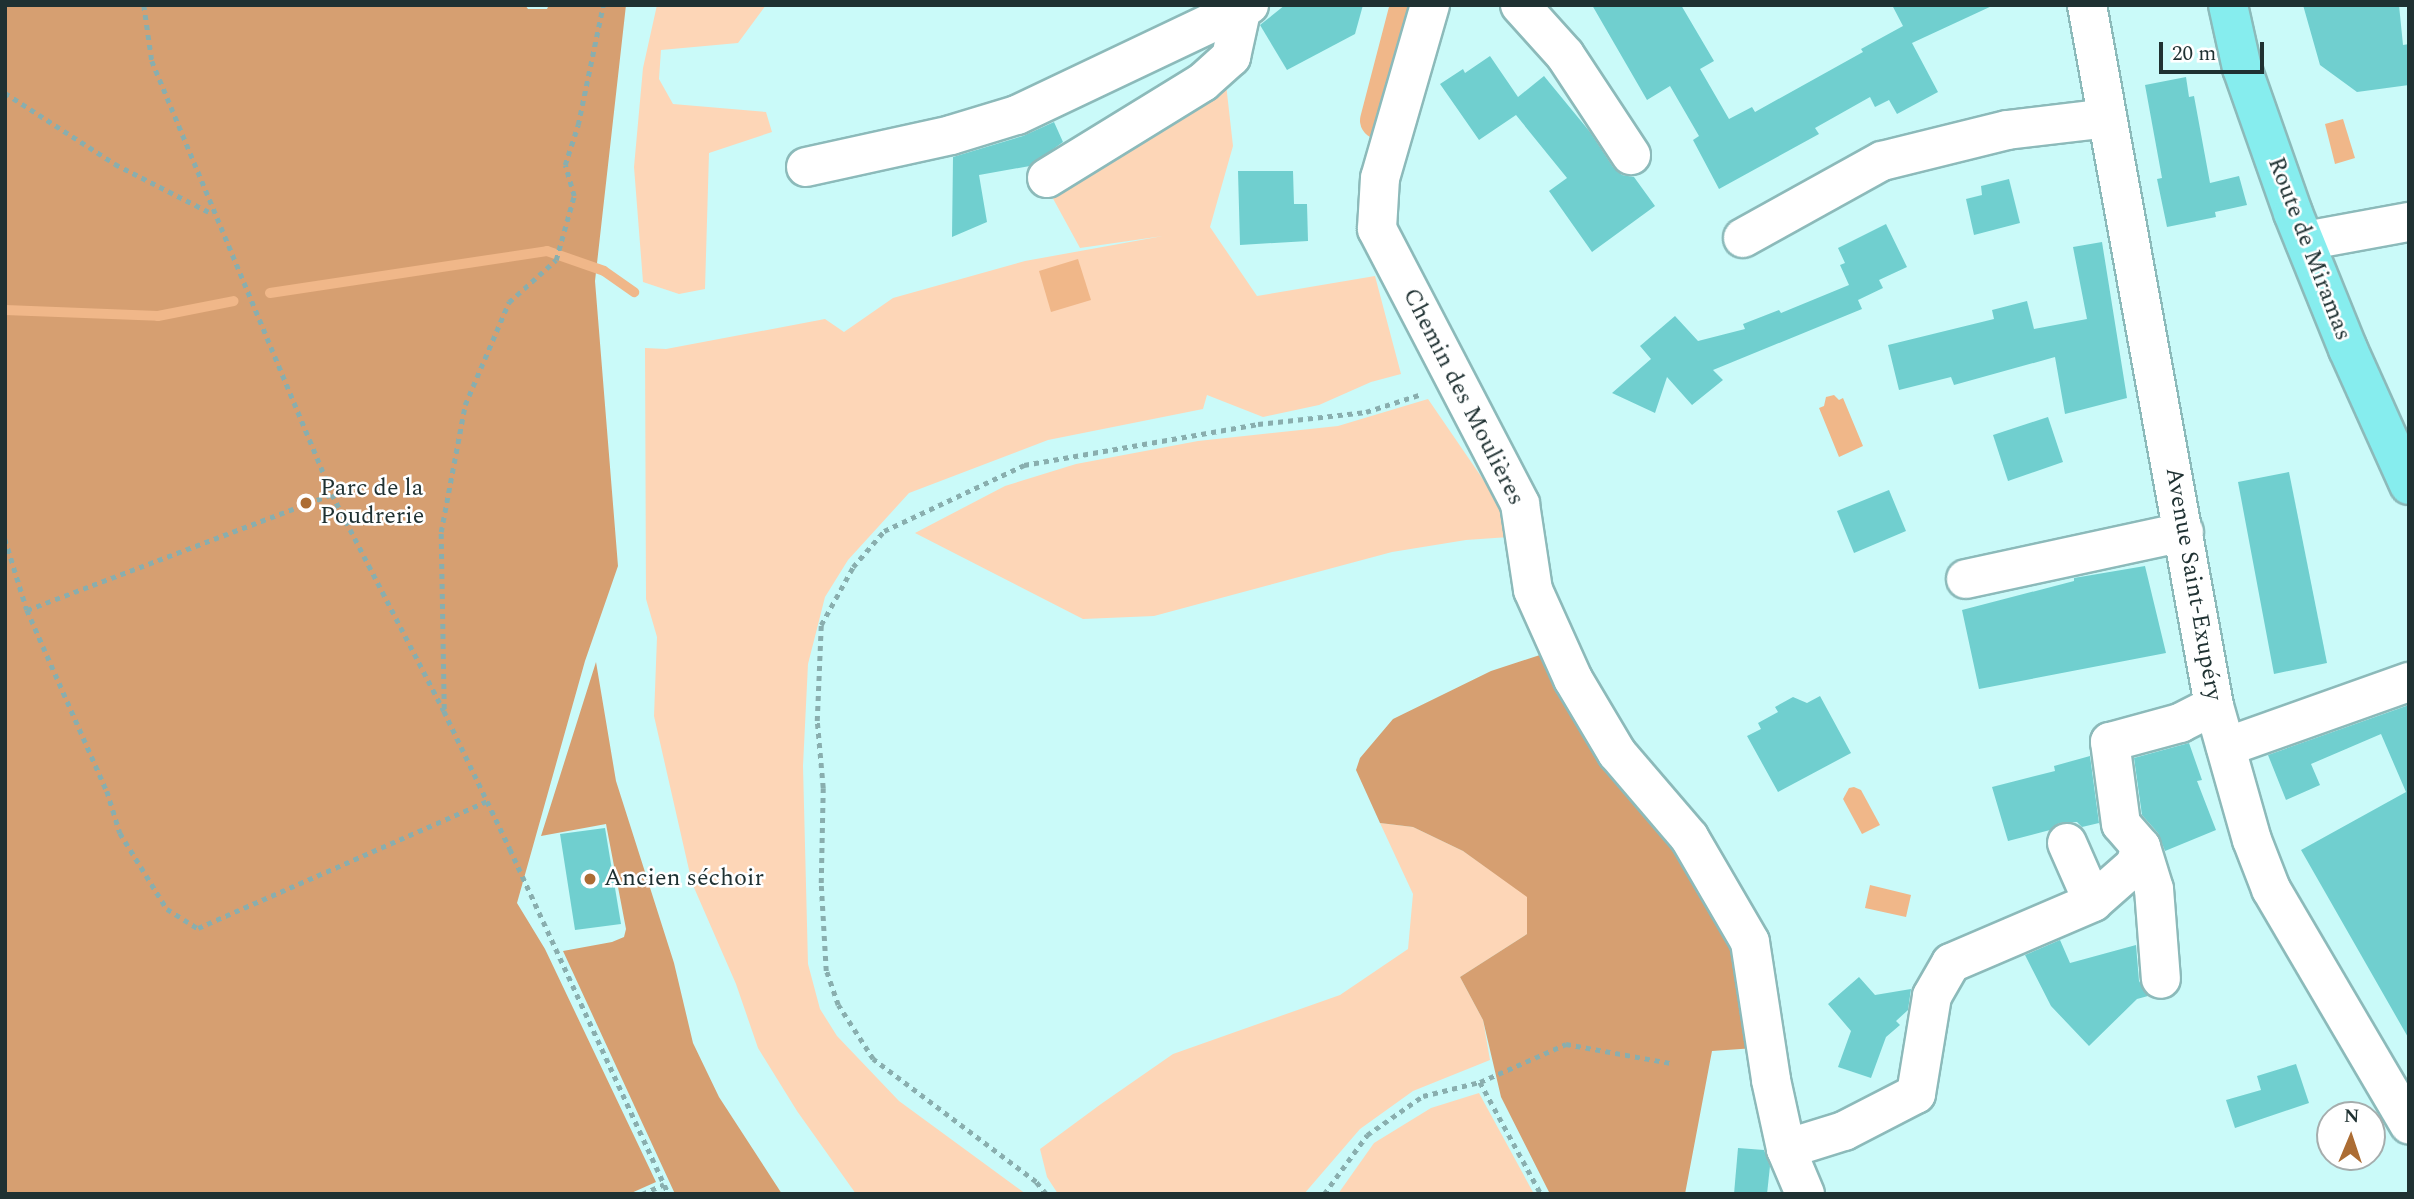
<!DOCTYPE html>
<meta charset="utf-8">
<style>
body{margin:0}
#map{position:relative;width:2414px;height:1199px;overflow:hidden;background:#cafaf9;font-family:Spectral,serif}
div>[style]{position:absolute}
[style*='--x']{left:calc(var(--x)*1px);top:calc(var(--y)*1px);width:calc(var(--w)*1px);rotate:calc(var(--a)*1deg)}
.green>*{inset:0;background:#fdd6b7}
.forest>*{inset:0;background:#d69f71}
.water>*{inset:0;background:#f0b789}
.stream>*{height:10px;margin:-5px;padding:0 5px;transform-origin:5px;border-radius:5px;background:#f0b789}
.canal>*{height:37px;margin:-18.5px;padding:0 18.5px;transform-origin:18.5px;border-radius:18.5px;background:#f0b789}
.building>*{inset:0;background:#70cfcf}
.path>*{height:4.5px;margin-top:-2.25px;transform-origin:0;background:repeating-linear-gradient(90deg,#89aeae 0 5px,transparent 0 10px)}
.roads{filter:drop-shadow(2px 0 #8cbaba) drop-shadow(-2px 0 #8cbaba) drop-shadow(0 2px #8cbaba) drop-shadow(0 -2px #8cbaba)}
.minor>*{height:38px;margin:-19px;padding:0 19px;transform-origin:19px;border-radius:19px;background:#fff}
.major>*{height:38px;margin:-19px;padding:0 19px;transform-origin:19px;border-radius:19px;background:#86edee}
.dots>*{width:19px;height:19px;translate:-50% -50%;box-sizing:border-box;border:4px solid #fff;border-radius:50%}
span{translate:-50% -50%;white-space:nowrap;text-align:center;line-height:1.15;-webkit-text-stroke:5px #fff;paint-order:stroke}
.street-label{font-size:24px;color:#1f3132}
.poi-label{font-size:24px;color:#1f3132}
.left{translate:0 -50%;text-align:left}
.frame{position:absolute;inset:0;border:7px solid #1f3132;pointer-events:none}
.north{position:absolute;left:2316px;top:1101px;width:70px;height:70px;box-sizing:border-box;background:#fff;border:2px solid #a5adad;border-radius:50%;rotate:2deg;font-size:19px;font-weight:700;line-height:28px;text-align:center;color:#1f3132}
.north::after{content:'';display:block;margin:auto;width:24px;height:32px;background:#ac6d34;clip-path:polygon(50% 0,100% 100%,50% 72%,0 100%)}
.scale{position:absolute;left:2159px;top:42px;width:105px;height:32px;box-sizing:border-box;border:4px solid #1f3132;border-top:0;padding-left:9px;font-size:21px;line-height:24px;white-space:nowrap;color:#1f3132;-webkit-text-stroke:5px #fff;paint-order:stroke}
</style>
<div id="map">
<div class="green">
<div style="clip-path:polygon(657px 5px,766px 5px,738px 43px,661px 50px,659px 79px,673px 104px,766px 112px,772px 132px,709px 153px,705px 289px,679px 294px,643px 282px,634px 167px,643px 68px)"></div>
<div style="clip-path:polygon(1226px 84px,1233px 146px,1210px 227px,1257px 296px,1375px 276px,1401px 374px,1371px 382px,1319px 405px,1263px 417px,1207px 395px,1203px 409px,1048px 440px,909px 493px,848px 560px,825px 597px,808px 664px,803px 766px,808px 964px,820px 1009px,837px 1036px,899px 1101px,1026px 1194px,856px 1194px,797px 1111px,758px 1048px,736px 984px,692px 883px,654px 716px,657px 637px,646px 599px,645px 348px,666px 349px,825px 319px,844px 332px,893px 298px,1025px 261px,1163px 236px,1080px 248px,1050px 193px)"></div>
<div style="clip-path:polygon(1428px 399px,1502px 507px,1509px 537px,1466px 540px,1392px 552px,1154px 616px,1083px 619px,915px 533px,1005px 486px,1076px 464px,1198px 441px,1338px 426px)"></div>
<div style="clip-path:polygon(1380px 823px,1413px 827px,1463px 851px,1527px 896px,1527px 934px,1460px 977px,1483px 1020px,1490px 1060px,1413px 1091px,1360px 1129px,1304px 1194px,1058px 1194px,1047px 1177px,1040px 1149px,1101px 1104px,1173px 1054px,1340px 995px,1408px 949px,1413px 894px)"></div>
<div style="clip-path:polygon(1479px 1093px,1534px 1194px,1338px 1194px,1374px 1143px,1431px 1108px)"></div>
</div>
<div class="forest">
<div style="clip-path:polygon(5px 5px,525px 5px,528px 9px,547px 9px,549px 5px,626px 5px,595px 281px,618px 566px,585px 661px,517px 903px,545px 949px,656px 1182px,629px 1194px,5px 1194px)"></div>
<div style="clip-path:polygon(1549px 652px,1725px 924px,1755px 1004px,1755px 1048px,1712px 1051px,1685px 1194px,1550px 1194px,1501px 1097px,1483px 1020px,1460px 977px,1527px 934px,1527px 897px,1463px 851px,1413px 827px,1380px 823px,1356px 770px,1360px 758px,1393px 719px,1491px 671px)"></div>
<div style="clip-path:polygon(596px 662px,616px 781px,674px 963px,693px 1043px,719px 1097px,782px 1194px,675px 1194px,563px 951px,612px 942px,624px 937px,626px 929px,606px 824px,541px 836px)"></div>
</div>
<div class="water">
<div style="clip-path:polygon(2343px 119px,2355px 158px,2335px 164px,2325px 124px)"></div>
<div style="clip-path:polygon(1078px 259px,1091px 300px,1051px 312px,1039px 271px)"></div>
<div style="clip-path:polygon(1834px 395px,1839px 400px,1843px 398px,1863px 446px,1839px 457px,1819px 408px,1824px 406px,1826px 397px)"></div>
<div style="clip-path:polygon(1854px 787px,1861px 790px,1880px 825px,1862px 834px,1843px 799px,1849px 788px)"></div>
<div style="clip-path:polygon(1870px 885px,1911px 895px,1906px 917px,1865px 908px)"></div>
</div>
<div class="stream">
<div style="--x:270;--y:293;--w:280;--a:-8.6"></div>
<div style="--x:547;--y:251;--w:60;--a:19.3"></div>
<div style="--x:604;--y:271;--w:37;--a:35"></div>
<div style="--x:5;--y:310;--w:153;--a:2.2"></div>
<div style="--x:158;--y:316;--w:77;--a:-11.2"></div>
</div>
<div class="canal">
<div style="--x:1378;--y:120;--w:119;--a:-75.4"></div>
</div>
<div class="building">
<div style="clip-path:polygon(1285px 5px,1363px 5px,1355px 34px,1287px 70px,1260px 25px)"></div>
<div style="clip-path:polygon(1592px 5px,1681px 5px,1714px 61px,1700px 69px,1729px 119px,1752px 107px,1755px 112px,1863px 52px,1861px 49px,1903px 26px,1892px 5px,1994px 5px,1912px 43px,1938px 92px,1897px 114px,1889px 100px,1875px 107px,1870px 97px,1815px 128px,1819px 134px,1719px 189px,1693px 140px,1699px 136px,1670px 86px,1647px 100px)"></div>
<div style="clip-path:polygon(2303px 5px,2399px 5px,2403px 45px,2409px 44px,2409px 85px,2357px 92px,2320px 65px)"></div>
<div style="clip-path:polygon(1490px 56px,1518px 97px,1544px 76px,1590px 132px,1613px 167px,1622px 175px,1634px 177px,1655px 206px,1592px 252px,1549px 191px,1567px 178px,1516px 115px,1479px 140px,1440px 84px,1463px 69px,1465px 73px)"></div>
<div style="clip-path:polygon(2186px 77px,2189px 97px,2194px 96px,2210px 183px,2239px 176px,2247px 205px,2215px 212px,2216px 217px,2167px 227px,2157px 179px,2162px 178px,2145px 85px)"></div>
<div style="clip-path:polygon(1054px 122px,1063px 142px,1030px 166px,979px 175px,987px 222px,952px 237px,953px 157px,1023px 136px)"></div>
<div style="clip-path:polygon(1238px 171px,1293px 171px,1294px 204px,1307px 204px,1308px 241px,1240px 245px)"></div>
<div style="clip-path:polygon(2009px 179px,2020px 223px,1974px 235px,1966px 199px,1982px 195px,1981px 186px)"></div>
<div style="clip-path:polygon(1886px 224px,1907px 267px,1879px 280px,1883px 288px,1858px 300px,1862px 309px,1713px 370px,1723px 380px,1692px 405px,1667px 377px,1655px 413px,1612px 393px,1651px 359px,1640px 346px,1675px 316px,1698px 341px,1745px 329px,1743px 324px,1779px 310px,1781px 313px,1849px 285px,1840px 265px,1845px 263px,1838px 248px)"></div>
<div style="clip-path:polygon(2102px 242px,2127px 398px,2065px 414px,2055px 357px,1954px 385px,1951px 377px,1899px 390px,1888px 345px,1994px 319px,1992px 310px,2027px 301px,2034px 329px,2087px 319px,2073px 247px)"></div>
<div style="clip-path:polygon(2048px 417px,2063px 462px,2008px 481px,1993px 435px)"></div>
<div style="clip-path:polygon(2289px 472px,2327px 663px,2274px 674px,2238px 482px)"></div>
<div style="clip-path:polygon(1889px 490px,1906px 531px,1854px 553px,1837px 511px)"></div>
<div style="clip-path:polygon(2145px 566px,2166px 653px,1979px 689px,1962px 610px,2074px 581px,2074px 578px)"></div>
<div style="clip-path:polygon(1820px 696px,1851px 753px,1778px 792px,1747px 736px,1761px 729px,1758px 723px,1778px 712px,1775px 707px,1793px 697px,1807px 703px)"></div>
<div style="clip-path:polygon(2409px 705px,2409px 1039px,2301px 850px,2406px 792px,2381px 734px,2311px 764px,2320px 785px,2286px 800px,2268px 755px)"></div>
<div style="clip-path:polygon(2189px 743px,2202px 780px,2197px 781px,2216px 830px,2165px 851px,2158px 833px,2142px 815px,2134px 758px)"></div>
<div style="clip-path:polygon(2090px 756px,2099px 823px,2082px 827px,2077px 822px,2059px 823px,2050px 830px,2008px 841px,1992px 787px,2055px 771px,2054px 766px)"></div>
<div style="clip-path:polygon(605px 828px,621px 924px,575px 930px,560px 834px)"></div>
<div style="clip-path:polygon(2060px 940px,2070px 963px,2136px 945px,2139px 981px,2148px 996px,2137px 999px,2089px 1046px,2051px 1006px,2025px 955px)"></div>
<div style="clip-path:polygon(1859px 977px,1875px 995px,1911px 989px,1908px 1010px,1896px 1021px,1900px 1025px,1886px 1037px,1871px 1078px,1838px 1067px,1851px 1031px,1828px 1004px)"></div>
<div style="clip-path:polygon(2296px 1064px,2309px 1103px,2235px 1128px,2226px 1100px,2261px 1090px,2257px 1076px)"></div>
<div style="clip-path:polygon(1738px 1148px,1764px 1150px,1770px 1166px,1767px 1194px,1734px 1194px)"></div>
</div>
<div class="path">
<div style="--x:144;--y:5;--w:57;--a:81.9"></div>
<div style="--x:152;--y:61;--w:469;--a:67.4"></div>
<div style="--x:332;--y:494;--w:244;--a:62.7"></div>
<div style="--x:444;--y:711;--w:153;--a:64.4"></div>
<div style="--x:510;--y:849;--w:380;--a:65.3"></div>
<div style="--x:5;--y:93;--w:131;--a:32.8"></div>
<div style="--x:115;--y:164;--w:110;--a:27"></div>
<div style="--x:5;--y:539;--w:74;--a:72.8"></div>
<div style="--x:27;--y:610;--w:198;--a:66.2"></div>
<div style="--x:107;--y:791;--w:44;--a:72.8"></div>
<div style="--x:120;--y:833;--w:89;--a:58.3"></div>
<div style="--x:167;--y:909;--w:36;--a:32"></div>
<div style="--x:198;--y:928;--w:316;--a:-23.7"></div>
<div style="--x:27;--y:610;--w:326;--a:-20.8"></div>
<div style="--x:444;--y:709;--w:177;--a:-91"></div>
<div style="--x:441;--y:532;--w:129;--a:-79.3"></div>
<div style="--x:465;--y:405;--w:112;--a:-66.9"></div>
<div style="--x:509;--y:302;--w:63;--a:-41.8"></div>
<div style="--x:556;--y:260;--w:66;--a:-74.3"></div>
<div style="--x:574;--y:196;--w:32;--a:-106"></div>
<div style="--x:565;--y:165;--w:42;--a:-72"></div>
<div style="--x:578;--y:125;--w:123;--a:-78.2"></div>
<div style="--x:1480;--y:1082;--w:128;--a:61.4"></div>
<div style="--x:642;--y:1194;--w:24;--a:-24"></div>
<div style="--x:1046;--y:1194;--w:16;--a:-130"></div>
<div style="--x:1036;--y:1182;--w:204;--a:-143"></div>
<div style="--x:873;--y:1059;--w:64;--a:-122.9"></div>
<div style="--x:838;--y:1005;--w:36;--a:-109"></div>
<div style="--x:826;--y:971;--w:88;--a:-93.3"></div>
<div style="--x:821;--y:883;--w:95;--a:-88.8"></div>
<div style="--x:823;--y:788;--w:67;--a:-95.1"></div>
<div style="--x:817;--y:721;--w:96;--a:-87.6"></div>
<div style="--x:821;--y:625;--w:66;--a:-61.1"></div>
<div style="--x:853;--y:567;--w:48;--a:-49.3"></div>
<div style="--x:884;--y:531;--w:155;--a:-25.2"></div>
<div style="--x:1024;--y:465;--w:238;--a:-9.9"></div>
<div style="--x:1258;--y:424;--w:109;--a:-6.3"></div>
<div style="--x:1366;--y:412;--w:59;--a:-17.8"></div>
<div style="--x:1324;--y:1194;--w:73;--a:-53.9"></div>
<div style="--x:1367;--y:1135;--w:68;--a:-34.9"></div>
<div style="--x:1423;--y:1096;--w:59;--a:-13.8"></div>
<div style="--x:1480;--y:1082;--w:94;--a:-23.8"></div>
<div style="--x:1566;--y:1044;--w:107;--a:10.3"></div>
</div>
<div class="roads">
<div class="minor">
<div style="--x:1430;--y:5;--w:180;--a:106.1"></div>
<div style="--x:1380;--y:178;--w:51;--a:93.4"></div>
<div style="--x:1377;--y:229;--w:310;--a:62.5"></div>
<div style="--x:1520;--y:504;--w:87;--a:81.4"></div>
<div style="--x:1533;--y:590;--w:98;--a:65.8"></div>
<div style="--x:1573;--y:679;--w:86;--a:59.3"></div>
<div style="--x:1617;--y:753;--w:111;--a:49.4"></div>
<div style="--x:1689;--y:837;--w:121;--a:59.8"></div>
<div style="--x:1750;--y:942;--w:140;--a:81.3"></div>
<div style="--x:1771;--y:1080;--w:71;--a:77.7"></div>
<div style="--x:1786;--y:1149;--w:49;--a:67.1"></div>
<div style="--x:1520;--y:5;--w:67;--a:48"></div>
<div style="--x:1565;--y:55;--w:120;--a:56.6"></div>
<div style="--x:2087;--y:5;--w:712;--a:79.73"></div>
<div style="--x:2214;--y:706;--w:139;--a:74.2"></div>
<div style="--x:2252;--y:840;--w:53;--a:68.8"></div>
<div style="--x:2271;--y:889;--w:273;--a:59.6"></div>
<div style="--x:806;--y:167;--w:148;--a:-12.4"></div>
<div style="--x:951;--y:135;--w:69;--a:-16.9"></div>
<div style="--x:1017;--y:115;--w:257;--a:-25.4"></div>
<div style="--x:1047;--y:178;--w:183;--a:-31.6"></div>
<div style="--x:1203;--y:82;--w:38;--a:-42"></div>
<div style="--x:1231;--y:57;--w:47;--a:-77.7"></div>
<div style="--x:1743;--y:238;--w:159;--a:-29"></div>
<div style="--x:1882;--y:161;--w:129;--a:-13.9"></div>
<div style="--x:2007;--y:130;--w:101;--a:-6.8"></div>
<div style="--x:2305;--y:241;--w:106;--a:-10.4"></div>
<div style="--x:1966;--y:579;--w:223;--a:-12.2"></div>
<div style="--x:2226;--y:747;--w:194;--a:-19.6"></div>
<div style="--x:2067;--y:843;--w:64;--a:66.2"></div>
<div style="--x:2141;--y:847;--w:44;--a:72.8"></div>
<div style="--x:2154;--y:889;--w:90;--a:85.6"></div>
<div style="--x:1786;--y:1149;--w:61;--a:-17.2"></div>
<div style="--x:1844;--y:1131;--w:81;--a:-27.2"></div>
<div style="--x:1916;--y:1094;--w:99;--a:-80.7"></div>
<div style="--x:1932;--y:996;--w:38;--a:-60"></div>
<div style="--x:1951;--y:963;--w:155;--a:-23.2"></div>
<div style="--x:2093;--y:902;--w:56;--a:-41.4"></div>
<div style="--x:2135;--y:865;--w:19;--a:-72"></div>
<div style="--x:2141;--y:847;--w:30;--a:-131"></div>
<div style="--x:2121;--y:824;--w:83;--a:-97.6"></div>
<div style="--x:2110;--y:742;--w:73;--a:-15.2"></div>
<div style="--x:2180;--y:723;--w:38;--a:-27"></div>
</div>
<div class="major">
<div style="--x:2228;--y:5;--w:65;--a:77.5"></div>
<div style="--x:2242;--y:68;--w:154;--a:70.6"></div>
<div style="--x:2293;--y:213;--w:147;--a:68"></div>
<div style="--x:2348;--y:349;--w:149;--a:65.8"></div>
</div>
</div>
<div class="dots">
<div style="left:306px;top:503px;background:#ac6d34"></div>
<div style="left:590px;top:879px;background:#ac6d34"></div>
</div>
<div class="street-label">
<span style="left:2309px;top:249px;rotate:69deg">Route de Miramas</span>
<span style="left:1463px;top:397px;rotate:63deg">Chemin des Moulières</span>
<span style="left:2193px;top:584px;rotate:80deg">Avenue Saint-Exupéry</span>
</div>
<div class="poi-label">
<span class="left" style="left:320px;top:503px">Parc de la<br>Poudrerie</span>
<span class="left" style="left:604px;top:879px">Ancien séchoir</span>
</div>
<div class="frame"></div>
<div class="north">N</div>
<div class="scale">20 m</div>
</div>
